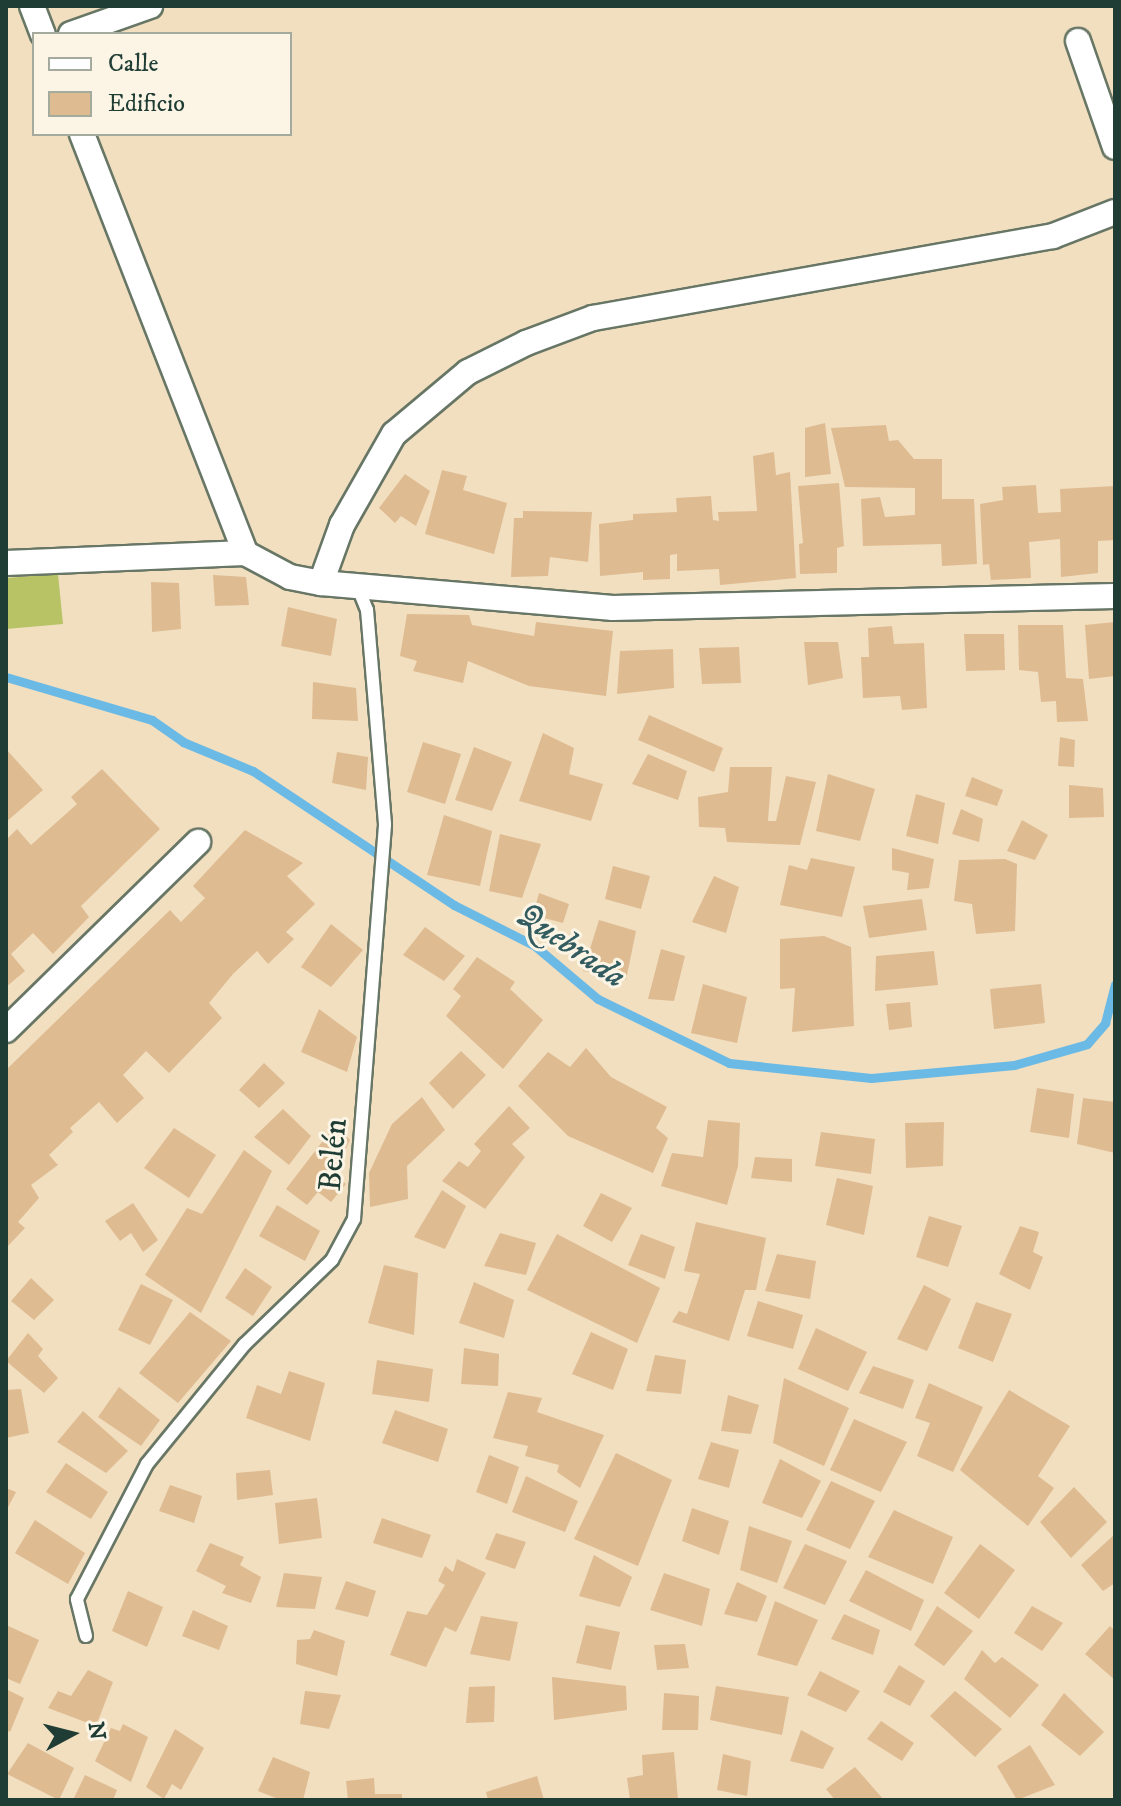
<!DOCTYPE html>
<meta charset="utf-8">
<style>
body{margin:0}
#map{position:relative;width:1121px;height:1806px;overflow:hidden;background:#f1dfc0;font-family:"IM FELL DW Pica",serif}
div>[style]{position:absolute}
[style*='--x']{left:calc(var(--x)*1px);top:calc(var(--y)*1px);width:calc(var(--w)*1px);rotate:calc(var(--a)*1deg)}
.green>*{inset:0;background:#b7c365}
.stream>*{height:9px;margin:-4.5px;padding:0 4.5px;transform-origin:4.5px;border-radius:4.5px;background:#6bbae6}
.building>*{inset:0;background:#dfbb92}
.roads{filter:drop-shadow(2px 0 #687665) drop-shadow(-2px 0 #687665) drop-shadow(0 2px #687665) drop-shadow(0 -2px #687665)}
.service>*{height:12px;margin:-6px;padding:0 6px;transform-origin:6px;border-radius:6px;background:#fff}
.minor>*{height:24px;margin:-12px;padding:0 12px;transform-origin:12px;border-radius:12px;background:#fff}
span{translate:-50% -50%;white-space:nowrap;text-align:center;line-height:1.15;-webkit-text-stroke:6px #fcf5e5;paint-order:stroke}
.street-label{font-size:32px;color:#1f3d34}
.water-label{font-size:34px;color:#325c60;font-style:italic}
.frame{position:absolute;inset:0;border:8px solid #1f3d34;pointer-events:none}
.legend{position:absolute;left:32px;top:32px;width:260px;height:104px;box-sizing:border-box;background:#fcf5e5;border:2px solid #a4ab9e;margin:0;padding:10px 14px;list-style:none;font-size:24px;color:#1f3d34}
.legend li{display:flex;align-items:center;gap:16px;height:40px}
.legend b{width:40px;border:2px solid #a4ab9e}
.north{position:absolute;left:32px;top:1694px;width:80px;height:80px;-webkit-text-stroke:6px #fcf5e5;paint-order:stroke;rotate:83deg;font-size:22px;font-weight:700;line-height:32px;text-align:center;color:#1f3d34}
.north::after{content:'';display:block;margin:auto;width:28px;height:36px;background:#1f3d34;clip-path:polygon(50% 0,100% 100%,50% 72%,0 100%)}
</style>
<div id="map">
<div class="green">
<div style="clip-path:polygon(58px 574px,63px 624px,6px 629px,6px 578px)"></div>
</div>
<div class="stream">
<div style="--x:6;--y:677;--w:152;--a:16.4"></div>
<div style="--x:152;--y:720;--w:38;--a:35"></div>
<div style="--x:183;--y:742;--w:76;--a:22.5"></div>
<div style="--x:253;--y:771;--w:242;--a:33.7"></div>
<div style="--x:454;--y:905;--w:91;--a:26.8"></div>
<div style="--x:535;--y:946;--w:82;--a:40.1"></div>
<div style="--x:598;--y:999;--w:146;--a:26"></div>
<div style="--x:729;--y:1063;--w:143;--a:6"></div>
<div style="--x:871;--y:1078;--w:144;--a:-5.2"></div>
<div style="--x:1014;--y:1065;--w:76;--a:-16"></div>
<div style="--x:1087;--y:1044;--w:28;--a:-49"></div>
<div style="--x:1105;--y:1023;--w:40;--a:-75.6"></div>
</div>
<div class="building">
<div style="clip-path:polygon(825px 423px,831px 474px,805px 477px,805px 428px)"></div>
<div style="clip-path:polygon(886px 425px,889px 441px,898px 440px,914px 459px,942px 459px,942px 499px,974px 499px,977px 564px,942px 566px,941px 544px,863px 546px,861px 499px,880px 497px,885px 517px,915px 515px,915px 488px,845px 487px,831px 428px)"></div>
<div style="clip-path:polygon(774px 452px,776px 475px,790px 472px,796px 578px,720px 585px,719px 569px,677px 571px,677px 554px,670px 555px,670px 579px,643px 580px,643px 572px,600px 576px,599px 524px,633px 520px,633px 514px,677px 512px,676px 498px,711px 496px,713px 520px,719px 521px,718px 512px,757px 511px,753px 456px)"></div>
<div style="clip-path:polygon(442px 470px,467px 476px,463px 490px,507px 503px,494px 554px,425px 534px)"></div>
<div style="clip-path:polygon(405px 474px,430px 491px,416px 526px,401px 516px,395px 523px,379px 508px)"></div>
<div style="clip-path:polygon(839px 483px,844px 546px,837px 548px,837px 573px,800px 574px,799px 544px,803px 543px,798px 486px)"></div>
<div style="clip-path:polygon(1036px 485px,1038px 513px,1061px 512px,1060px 489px,1115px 486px,1115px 540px,1098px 541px,1098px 573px,1061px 577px,1060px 539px,1029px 542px,1031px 578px,991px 580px,989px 564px,983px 565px,980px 504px,1003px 500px,1002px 487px)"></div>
<div style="clip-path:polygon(523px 511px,592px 512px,588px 562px,550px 557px,548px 576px,511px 577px,514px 518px,523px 518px)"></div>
<div style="clip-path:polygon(213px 575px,246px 577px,249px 605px,215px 606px)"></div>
<div style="clip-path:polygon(151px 582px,179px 583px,181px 629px,152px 632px)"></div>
<div style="clip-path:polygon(288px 607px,337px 619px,331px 656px,281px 646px)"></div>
<div style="clip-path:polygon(407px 614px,469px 615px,472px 625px,534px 636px,536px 622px,613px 631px,606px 696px,529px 686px,468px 661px,463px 683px,413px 671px,417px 661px,400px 656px)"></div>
<div style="clip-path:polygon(1115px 622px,1115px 676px,1089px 679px,1085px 625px)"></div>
<div style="clip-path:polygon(1018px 625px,1063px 625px,1066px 678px,1083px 679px,1088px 721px,1057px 722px,1056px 701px,1041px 702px,1038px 672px,1019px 670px)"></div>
<div style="clip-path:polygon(892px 626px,894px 644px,924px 643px,927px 708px,902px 710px,900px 696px,863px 698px,861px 657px,869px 657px,868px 628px)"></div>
<div style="clip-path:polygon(964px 634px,1004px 634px,1005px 670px,966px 671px)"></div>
<div style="clip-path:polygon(804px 642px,838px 642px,843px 678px,808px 685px)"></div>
<div style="clip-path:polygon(739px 647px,741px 683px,702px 684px,699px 648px)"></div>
<div style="clip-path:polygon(673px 649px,674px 688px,617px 694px,620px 651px)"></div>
<div style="clip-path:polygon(313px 682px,356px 688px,358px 721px,312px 719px)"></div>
<div style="clip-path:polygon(649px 715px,723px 748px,714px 772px,638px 740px)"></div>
<div style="clip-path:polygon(543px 733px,574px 748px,569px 774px,603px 784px,591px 821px,519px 801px)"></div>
<div style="clip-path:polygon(1060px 737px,1075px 740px,1074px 767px,1058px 766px)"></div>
<div style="clip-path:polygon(423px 742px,461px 754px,445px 804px,407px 792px)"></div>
<div style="clip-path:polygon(474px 747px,512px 762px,492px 811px,455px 800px)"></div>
<div style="clip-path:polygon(6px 749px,43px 790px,6px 822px)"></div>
<div style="clip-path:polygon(337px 752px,368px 757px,366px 790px,332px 783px)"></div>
<div style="clip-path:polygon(648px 754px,687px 771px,678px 800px,632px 784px)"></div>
<div style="clip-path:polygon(730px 767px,772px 767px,768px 821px,776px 821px,786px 776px,816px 782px,800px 845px,727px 842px,725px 828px,699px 827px,698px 797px,728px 792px)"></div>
<div style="clip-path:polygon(102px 769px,160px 829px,81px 906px,89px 917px,53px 954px,33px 933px,11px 954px,25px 971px,6px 987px,6px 840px,17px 829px,31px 845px,77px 804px,71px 797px)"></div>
<div style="clip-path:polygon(828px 774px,875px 789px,860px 841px,816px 831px)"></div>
<div style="clip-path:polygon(972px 777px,1003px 790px,997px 806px,965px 796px)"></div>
<div style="clip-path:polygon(1069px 785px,1103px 788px,1104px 817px,1069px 818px)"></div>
<div style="clip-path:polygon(916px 794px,945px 803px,938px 844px,906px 836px)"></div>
<div style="clip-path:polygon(961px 809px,983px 819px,979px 842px,952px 834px)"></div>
<div style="clip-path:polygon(444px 815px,492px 831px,480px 886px,427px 875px)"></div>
<div style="clip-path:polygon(1022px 820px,1048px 835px,1035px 860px,1007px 851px)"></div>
<div style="clip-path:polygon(245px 830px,303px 863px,287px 876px,315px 904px,286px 932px,294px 939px,268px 964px,257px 951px,233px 974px,209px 1003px,222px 1018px,169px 1073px,146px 1051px,123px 1075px,144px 1098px,117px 1123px,99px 1102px,70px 1128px,73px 1132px,49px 1155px,58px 1165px,31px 1185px,39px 1198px,18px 1222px,25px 1228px,6px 1248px,6px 1070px,170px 910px,181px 922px,205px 898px,193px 886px)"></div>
<div style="clip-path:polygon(500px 834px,541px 844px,522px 898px,489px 891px)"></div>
<div style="clip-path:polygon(892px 848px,934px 859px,929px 888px,907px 890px,909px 873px,892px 870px)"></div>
<div style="clip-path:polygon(811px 858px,855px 867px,842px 917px,780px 905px,789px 865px,807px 870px)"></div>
<div style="clip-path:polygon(1005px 859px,1017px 864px,1015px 931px,976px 934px,972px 904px,954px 901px,959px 860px)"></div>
<div style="clip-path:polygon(613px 866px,650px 876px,641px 909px,605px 899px)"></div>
<div style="clip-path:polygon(714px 876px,739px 887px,726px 933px,692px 922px)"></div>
<div style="clip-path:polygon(539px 893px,569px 904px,563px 923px,533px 915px)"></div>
<div style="clip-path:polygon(922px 899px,927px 930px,869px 938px,863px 906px)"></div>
<div style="clip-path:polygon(599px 920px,636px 931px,626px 980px,583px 971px)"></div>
<div style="clip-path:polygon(331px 924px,363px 950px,331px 987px,301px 967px)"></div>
<div style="clip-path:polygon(425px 927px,465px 956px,444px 981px,403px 955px)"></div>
<div style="clip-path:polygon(824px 936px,851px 947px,854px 1026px,792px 1032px,795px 988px,780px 989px,780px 939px)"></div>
<div style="clip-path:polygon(661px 949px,685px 956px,674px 1001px,648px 999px)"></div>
<div style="clip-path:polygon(934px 951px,938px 985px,875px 991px,876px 956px)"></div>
<div style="clip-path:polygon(477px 957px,515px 982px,510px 989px,543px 1020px,503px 1069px,446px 1016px,461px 996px,453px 989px)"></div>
<div style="clip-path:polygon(703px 984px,747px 997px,737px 1043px,691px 1033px)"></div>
<div style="clip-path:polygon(1041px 984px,1045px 1023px,994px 1029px,990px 989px)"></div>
<div style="clip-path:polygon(910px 1002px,912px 1027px,889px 1030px,886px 1004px)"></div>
<div style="clip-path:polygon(319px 1009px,357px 1037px,347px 1072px,301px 1052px)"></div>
<div style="clip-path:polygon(586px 1048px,611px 1077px,667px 1107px,656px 1128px,668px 1138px,653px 1173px,568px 1136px,518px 1086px,548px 1052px,570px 1067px)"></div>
<div style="clip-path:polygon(461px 1051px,486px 1075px,453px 1109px,429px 1083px)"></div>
<div style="clip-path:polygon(264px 1063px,285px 1083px,259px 1108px,239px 1090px)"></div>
<div style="clip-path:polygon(1037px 1088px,1074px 1094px,1069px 1138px,1030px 1132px)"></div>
<div style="clip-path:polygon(422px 1097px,445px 1130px,407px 1166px,408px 1199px,370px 1207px,369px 1173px,392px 1124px)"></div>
<div style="clip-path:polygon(1083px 1098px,1115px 1102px,1115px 1153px,1077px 1144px)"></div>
<div style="clip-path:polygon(509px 1106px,530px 1128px,512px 1144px,525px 1157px,485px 1209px,442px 1181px,459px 1161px,468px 1167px,481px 1151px,474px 1144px)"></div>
<div style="clip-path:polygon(283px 1109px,311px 1136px,289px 1165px,254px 1137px)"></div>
<div style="clip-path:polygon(708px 1120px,740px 1123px,738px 1166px,727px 1205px,661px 1186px,672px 1153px,703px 1157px)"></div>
<div style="clip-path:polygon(944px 1122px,943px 1166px,906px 1168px,905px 1123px)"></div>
<div style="clip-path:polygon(335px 1125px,350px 1140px,334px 1173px,346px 1184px,331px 1202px,318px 1192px,307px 1205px,286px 1189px)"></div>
<div style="clip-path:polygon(174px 1128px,216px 1155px,189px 1198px,144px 1168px)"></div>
<div style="clip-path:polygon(821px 1132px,875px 1139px,871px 1174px,815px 1166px)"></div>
<div style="clip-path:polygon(244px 1150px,272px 1171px,201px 1313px,145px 1275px,187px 1208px,202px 1214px)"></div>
<div style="clip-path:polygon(755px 1157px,792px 1159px,792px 1182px,751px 1178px)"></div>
<div style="clip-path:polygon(837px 1178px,873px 1186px,864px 1235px,826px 1225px)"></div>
<div style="clip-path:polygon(442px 1190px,466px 1206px,445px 1249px,414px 1237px)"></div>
<div style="clip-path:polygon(601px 1193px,632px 1208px,612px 1242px,583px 1226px)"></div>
<div style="clip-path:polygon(133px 1203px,158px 1240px,143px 1252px,131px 1233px,120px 1241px,105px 1221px)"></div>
<div style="clip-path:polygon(277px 1205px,320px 1231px,305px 1261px,259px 1236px)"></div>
<div style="clip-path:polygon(929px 1216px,962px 1226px,948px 1267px,916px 1257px)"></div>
<div style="clip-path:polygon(696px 1222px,766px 1238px,756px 1290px,745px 1290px,729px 1341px,672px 1322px,679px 1311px,687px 1314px,700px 1274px,684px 1271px)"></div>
<div style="clip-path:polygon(1020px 1226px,1039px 1232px,1033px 1252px,1043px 1257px,1030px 1290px,999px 1274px)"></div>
<div style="clip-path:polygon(500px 1233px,536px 1243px,526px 1275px,484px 1266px)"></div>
<div style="clip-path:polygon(557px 1234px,660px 1288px,637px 1343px,527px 1290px)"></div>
<div style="clip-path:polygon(641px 1234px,675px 1247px,665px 1279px,628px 1265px)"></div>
<div style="clip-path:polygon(777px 1254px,816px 1261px,810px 1299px,765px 1291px)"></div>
<div style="clip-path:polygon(384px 1265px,418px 1273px,414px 1335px,368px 1323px)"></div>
<div style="clip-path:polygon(245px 1268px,272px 1287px,253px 1316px,225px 1298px)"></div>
<div style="clip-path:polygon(31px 1278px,54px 1300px,34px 1320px,11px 1301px)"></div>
<div style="clip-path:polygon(474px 1282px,514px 1300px,504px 1338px,459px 1323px)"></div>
<div style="clip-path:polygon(141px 1284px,173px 1300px,150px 1345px,118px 1330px)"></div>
<div style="clip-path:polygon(924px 1285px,951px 1299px,927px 1351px,897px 1339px)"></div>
<div style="clip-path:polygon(758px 1301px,803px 1315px,793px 1349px,747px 1336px)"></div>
<div style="clip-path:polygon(976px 1302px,1012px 1314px,993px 1362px,958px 1348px)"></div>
<div style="clip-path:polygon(190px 1312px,231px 1341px,178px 1403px,139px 1373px)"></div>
<div style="clip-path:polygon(816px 1328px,867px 1352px,848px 1391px,798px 1369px)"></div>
<div style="clip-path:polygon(591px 1332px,628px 1349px,613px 1390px,572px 1374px)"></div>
<div style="clip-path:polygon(28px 1333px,43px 1349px,38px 1356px,58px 1378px,44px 1393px,6px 1361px)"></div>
<div style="clip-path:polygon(464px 1348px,499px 1354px,498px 1386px,461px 1384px)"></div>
<div style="clip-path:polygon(655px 1355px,686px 1360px,681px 1394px,646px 1391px)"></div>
<div style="clip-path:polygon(377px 1360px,433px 1369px,429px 1402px,372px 1394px)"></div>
<div style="clip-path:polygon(873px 1366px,914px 1380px,903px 1409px,859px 1393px)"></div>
<div style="clip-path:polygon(289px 1371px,325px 1383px,310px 1441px,246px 1418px,257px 1385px,281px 1394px)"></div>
<div style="clip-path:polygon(784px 1378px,849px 1408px,824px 1466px,773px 1443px)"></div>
<div style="clip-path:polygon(929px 1383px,983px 1407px,953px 1472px,917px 1456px,930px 1423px,915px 1418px)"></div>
<div style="clip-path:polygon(119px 1387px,160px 1420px,141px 1446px,98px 1417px)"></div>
<div style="clip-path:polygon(21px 1389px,29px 1433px,6px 1438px,6px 1390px)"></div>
<div style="clip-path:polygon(1009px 1390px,1070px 1426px,1038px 1476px,1054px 1488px,1028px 1526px,960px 1470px)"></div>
<div style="clip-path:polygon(508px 1392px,542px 1398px,537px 1412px,604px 1435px,580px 1488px,557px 1472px,559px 1465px,525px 1456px,528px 1446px,493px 1438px)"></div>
<div style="clip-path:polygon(728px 1395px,759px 1405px,751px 1434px,721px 1431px)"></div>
<div style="clip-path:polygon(395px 1410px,448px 1429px,438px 1462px,382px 1443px)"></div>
<div style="clip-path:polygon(83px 1411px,128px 1451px,106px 1473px,57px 1442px)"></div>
<div style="clip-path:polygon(854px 1419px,907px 1442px,881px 1492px,830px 1470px)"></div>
<div style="clip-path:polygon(711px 1442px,739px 1450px,729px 1488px,698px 1479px)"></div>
<div style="clip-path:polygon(616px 1453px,672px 1480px,638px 1566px,574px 1539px)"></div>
<div style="clip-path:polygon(489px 1455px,519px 1467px,507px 1504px,476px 1492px)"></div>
<div style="clip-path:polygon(780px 1459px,821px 1481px,802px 1518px,762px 1503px)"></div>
<div style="clip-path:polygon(66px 1463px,108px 1492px,91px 1519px,46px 1492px)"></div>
<div style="clip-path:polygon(270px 1470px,273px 1495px,237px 1500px,236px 1473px)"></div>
<div style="clip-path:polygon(526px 1476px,578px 1501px,565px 1532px,512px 1512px)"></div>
<div style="clip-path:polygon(831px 1481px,875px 1501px,850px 1549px,806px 1530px)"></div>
<div style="clip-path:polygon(170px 1485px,202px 1496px,194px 1523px,159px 1511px)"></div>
<div style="clip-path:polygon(1074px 1487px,1107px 1522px,1071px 1558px,1040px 1522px)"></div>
<div style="clip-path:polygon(6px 1488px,16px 1492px,6px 1511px)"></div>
<div style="clip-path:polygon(317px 1498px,322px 1538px,279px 1544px,275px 1503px)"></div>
<div style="clip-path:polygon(692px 1508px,729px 1521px,719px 1555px,682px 1541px)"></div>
<div style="clip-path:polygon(894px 1510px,953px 1537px,933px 1584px,868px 1557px)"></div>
<div style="clip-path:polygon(382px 1518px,431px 1535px,422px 1558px,373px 1543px)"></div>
<div style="clip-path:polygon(35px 1520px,85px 1553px,68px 1584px,15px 1553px)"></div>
<div style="clip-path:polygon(749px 1526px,792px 1541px,777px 1583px,740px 1570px)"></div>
<div style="clip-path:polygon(496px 1533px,526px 1542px,515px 1569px,485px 1559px)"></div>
<div style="clip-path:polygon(1115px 1534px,1115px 1583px,1103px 1591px,1081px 1565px)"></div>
<div style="clip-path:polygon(210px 1543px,244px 1557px,240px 1565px,261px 1577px,251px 1603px,222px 1593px,226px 1586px,196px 1571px)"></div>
<div style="clip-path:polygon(805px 1544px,847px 1561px,825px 1605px,783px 1588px)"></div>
<div style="clip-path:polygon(980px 1544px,1015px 1570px,979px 1619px,944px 1593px)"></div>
<div style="clip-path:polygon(594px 1555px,632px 1577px,620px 1607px,579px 1596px)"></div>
<div style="clip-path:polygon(457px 1559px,486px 1573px,456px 1632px,445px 1627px,426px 1667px,390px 1655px,407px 1611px,427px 1615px,445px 1585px,438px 1581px,445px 1566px,453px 1572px)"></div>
<div style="clip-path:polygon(866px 1570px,924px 1600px,911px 1631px,849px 1601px)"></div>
<div style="clip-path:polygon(284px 1573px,322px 1577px,315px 1609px,276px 1607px)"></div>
<div style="clip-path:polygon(664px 1573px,710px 1589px,702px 1626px,650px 1610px)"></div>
<div style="clip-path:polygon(346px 1581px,376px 1591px,368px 1617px,335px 1609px)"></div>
<div style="clip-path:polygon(737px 1582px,767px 1596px,757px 1622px,724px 1614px)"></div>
<div style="clip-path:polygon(128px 1591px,163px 1607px,147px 1647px,112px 1631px)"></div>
<div style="clip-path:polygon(775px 1601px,818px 1620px,797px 1666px,757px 1655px)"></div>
<div style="clip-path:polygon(937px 1606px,973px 1631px,944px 1666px,914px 1645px)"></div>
<div style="clip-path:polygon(1032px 1606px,1063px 1623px,1042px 1651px,1014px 1633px)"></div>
<div style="clip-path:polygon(193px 1610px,228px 1626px,219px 1650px,182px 1636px)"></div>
<div style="clip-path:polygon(844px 1614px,880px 1630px,873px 1655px,831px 1639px)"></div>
<div style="clip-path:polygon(481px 1616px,518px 1622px,510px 1661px,470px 1654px)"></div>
<div style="clip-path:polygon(6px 1625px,39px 1640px,20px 1684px,6px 1678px)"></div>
<div style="clip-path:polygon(586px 1625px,620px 1632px,611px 1670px,576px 1663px)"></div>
<div style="clip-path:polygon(1110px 1626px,1115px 1631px,1115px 1680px,1085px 1654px)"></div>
<div style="clip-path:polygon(314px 1630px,345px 1641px,337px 1676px,296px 1664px,297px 1640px,310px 1639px)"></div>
<div style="clip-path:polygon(685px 1644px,689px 1668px,657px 1670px,654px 1645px)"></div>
<div style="clip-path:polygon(982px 1650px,995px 1663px,1002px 1657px,1039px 1685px,1010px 1718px,964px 1679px)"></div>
<div style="clip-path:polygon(899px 1665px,925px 1681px,910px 1706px,883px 1692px)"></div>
<div style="clip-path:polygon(88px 1670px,113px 1682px,96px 1726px,48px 1708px,58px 1691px,71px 1696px)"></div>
<div style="clip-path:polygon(820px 1671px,860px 1691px,846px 1712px,807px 1695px)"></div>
<div style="clip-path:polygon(552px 1677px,626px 1686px,627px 1710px,554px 1720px)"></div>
<div style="clip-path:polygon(495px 1686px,494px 1722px,466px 1723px,469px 1687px)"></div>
<div style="clip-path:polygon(716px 1686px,789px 1697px,782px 1735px,710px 1720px)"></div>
<div style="clip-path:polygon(6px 1689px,24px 1698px,10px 1732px,6px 1730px)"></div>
<div style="clip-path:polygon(305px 1691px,341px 1695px,329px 1729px,300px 1724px)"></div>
<div style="clip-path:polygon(955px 1691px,1002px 1729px,975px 1757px,930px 1716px)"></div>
<div style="clip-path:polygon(664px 1693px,699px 1696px,698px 1730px,662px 1730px)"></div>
<div style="clip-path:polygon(1064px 1693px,1104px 1732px,1080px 1756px,1041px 1725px)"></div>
<div style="clip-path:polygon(881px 1721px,914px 1743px,902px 1761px,867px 1739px)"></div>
<div style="clip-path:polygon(123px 1724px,148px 1737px,131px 1782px,95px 1761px,111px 1728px,120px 1731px)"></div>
<div style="clip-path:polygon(175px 1729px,204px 1748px,181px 1790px,172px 1784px,164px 1799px,146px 1787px)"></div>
<div style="clip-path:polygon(801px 1730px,834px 1748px,823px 1769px,790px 1761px)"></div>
<div style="clip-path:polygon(28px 1743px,74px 1768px,59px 1800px,7px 1774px)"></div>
<div style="clip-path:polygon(1030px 1745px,1055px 1785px,1017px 1800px,997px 1766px)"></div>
<div style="clip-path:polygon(674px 1752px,678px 1800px,630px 1800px,627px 1778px,643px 1775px,642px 1755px)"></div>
<div style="clip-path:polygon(723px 1754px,751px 1761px,747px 1796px,717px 1790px)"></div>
<div style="clip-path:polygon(273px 1757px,310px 1772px,303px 1800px,281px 1800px,258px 1791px)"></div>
<div style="clip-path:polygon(855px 1767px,884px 1800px,835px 1800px,826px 1789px)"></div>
<div style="clip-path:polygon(85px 1775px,117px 1790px,113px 1800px,73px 1800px)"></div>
<div style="clip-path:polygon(537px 1776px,544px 1800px,488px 1800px,486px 1792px)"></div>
<div style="clip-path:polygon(374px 1778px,375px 1794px,402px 1794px,402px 1800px,348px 1800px,346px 1781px)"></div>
</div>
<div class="roads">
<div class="service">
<div style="--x:86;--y:1636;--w:38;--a:-104"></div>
<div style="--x:77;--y:1599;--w:152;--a:-62.6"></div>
<div style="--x:147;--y:1464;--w:154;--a:-50.8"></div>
<div style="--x:244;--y:1345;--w:122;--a:-44"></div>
<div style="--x:332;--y:1260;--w:47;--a:-61.8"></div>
<div style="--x:354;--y:1219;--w:396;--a:-85.5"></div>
<div style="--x:385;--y:824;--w:215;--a:-94.8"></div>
<div style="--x:367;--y:610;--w:27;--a:-112"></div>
</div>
<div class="minor">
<div style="--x:32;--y:6;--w:30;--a:69"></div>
<div style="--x:71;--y:34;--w:84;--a:-19.5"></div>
<div style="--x:1078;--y:41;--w:112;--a:70.8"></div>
<div style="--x:82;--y:134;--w:450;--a:68.7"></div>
<div style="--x:6;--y:563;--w:239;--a:-2.4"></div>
<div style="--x:245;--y:553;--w:51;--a:28.1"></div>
<div style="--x:290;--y:577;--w:32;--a:11"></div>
<div style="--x:321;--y:583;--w:293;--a:4.9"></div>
<div style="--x:613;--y:608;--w:502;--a:-1.37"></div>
<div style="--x:321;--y:583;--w:62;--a:-70.1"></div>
<div style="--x:342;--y:525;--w:105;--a:-60.3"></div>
<div style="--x:394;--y:434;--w:97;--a:-40"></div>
<div style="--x:468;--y:372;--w:65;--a:-26.6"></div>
<div style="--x:526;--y:343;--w:72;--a:-20.5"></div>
<div style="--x:593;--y:318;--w:467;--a:-10.1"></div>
<div style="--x:1053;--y:236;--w:66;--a:-21.2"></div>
<div style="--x:6;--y:1030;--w:269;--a:-44.4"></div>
</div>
</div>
<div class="street-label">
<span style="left:334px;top:1155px;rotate:-85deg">Belén</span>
</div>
<div class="water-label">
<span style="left:571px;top:946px;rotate:34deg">Quebrada</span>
</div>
<div class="frame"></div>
<ul class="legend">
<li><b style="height:10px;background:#fff"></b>Calle</li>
<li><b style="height:22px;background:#dfbb92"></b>Edificio</li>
</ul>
<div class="north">N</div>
</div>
